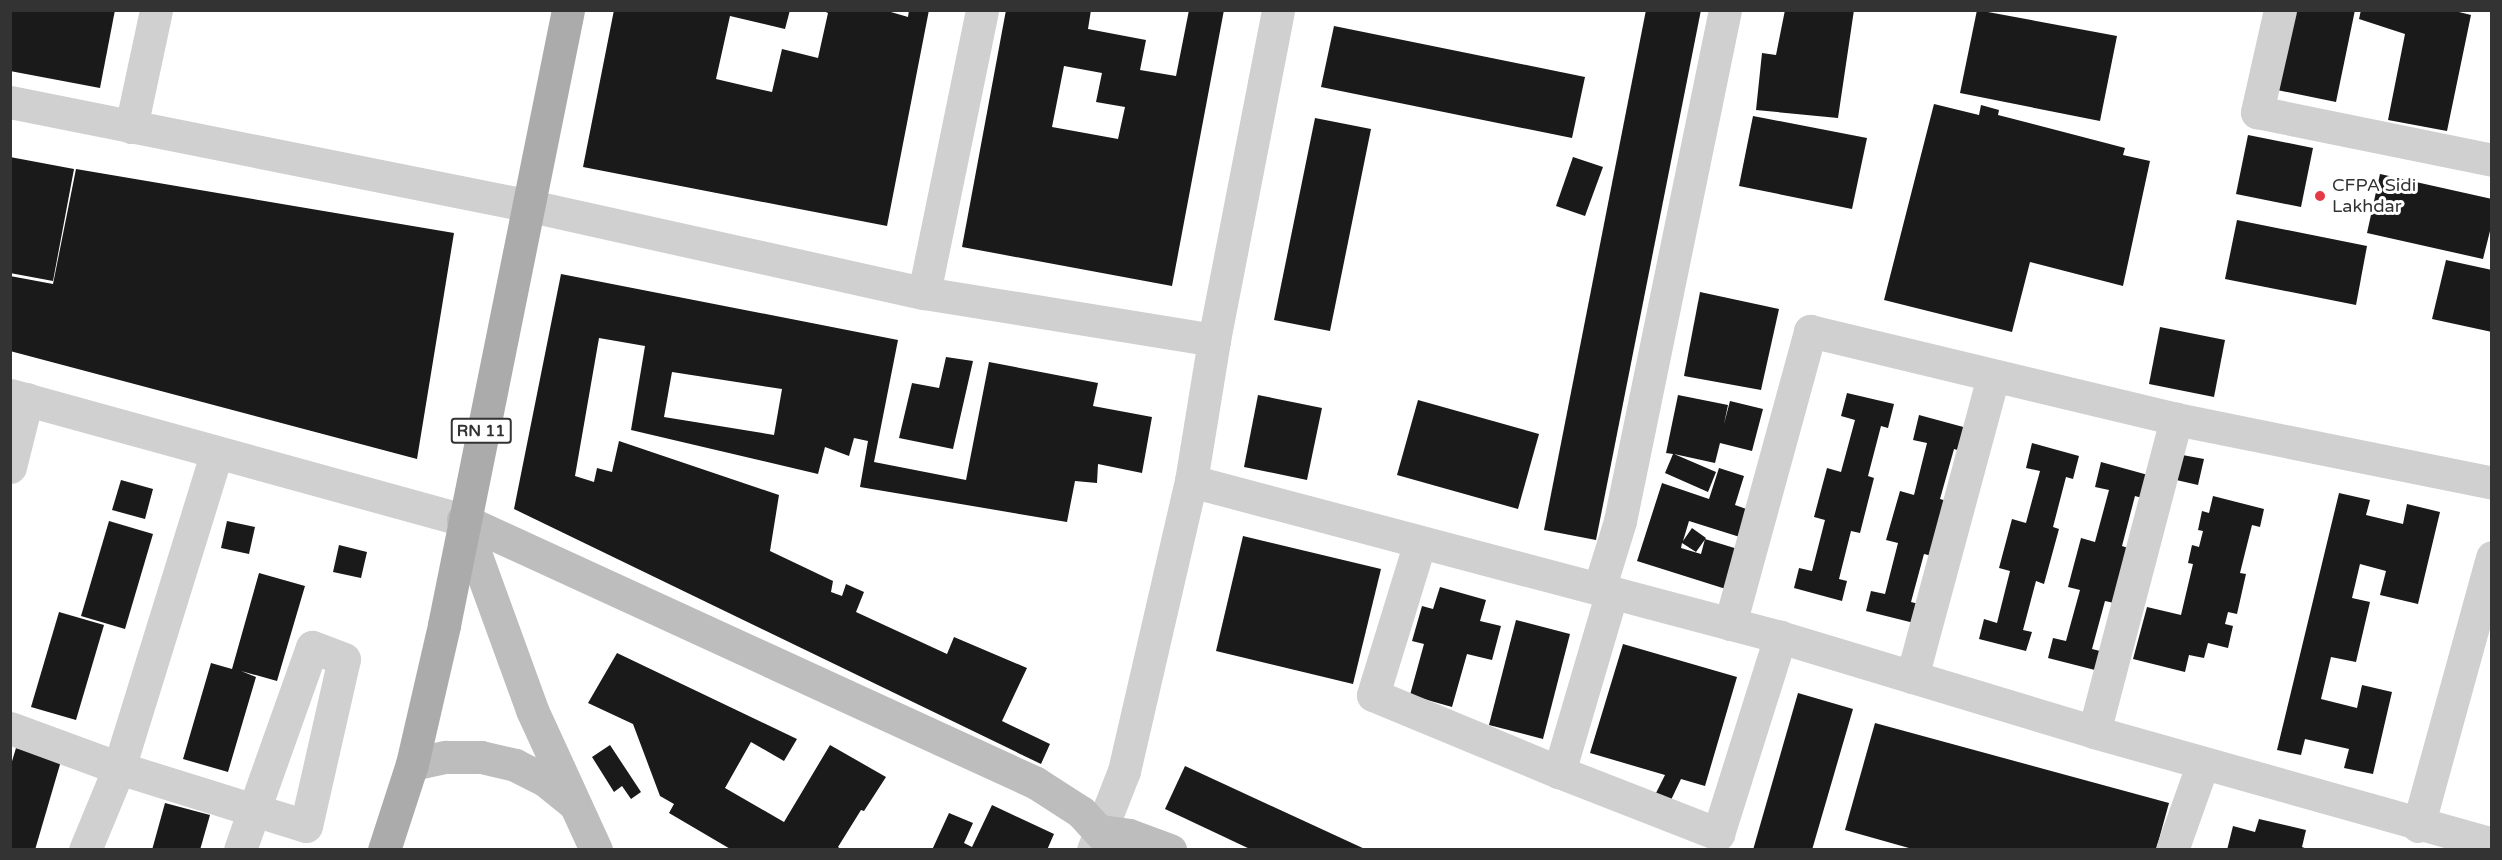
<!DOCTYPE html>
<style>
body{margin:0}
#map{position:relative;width:2502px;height:860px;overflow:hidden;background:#fff;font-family:"Varela Round",sans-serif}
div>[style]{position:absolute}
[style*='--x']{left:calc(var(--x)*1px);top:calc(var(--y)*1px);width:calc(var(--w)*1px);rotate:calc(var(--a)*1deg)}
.building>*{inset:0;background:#1a1a1a}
.street>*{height:33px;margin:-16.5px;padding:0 16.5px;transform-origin:16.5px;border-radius:16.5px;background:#d0d0d0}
.secondary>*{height:33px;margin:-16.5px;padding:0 16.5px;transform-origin:16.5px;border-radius:16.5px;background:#bdbdbd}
.primary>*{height:33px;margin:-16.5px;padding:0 16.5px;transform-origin:16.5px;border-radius:16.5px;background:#ababab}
.dots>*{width:16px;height:16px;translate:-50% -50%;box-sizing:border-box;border:3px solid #fff;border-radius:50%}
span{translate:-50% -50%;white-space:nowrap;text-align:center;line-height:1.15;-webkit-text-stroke:6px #fff;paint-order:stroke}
.shield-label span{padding:2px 4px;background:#fff;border:2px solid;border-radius:4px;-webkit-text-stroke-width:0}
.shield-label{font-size:16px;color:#333;font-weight:700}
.poi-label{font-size:18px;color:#333}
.left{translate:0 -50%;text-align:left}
.frame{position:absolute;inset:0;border:12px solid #333;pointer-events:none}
</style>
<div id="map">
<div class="building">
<div style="clip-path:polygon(10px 10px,115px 10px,100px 88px,10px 71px)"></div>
<div style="clip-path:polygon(614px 10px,790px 10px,785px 29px,730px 16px,716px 79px,772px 92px,782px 49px,818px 58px,828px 13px,821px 10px,884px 10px,908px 17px,909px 10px,929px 10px,887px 226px,583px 167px)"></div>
<div style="clip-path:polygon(evenodd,1006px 10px,1091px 10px,1088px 29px,1146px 40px,1140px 70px,1176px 76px,1189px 10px,1224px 10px,1172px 286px,962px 247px,1006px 10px,1064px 66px,1102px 73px,1096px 102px,1125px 107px,1118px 139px,1052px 127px,1064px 66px)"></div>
<div style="clip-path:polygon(1646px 10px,1701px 10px,1596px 540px,1544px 530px)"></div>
<div style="clip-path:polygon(1785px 10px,1854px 10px,1838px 118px,1756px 110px,1762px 53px,1776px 55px)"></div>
<div style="clip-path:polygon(1977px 10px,2117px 36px,2100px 121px,1960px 93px)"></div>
<div style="clip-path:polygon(2293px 10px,2355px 10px,2336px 102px,2277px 90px)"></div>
<div style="clip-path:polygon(2361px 10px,2451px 10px,2471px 15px,2447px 131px,2388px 120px,2405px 34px,2359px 19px)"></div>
<div style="clip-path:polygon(1334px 26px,1585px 77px,1572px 138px,1321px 87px)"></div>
<div style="clip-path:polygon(1934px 104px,1979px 115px,1981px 105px,1999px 110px,1998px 115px,2125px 148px,2123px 155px,2150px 161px,2123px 286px,2030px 262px,2012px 332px,1884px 300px)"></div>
<div style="clip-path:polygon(1753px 116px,1867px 138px,1852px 209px,1739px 186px)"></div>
<div style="clip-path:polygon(1315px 118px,1371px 129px,1330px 331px,1274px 320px)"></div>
<div style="clip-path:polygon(2248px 135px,2313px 148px,2301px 207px,2236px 194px)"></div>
<div style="clip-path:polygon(10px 157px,74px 169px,53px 281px,10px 273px)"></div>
<div style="clip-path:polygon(1573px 157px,1603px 167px,1585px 216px,1556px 206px)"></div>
<div style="clip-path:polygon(76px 169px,454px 233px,417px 459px,10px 351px,10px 276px,53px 284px)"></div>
<div style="clip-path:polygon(2380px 174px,2492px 199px,2492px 223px,2483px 259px,2367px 233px)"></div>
<div style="clip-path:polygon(2237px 220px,2367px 246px,2356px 305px,2225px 279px)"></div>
<div style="clip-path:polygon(2446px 260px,2492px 270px,2492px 332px,2432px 319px)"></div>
<div style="clip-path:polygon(evenodd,561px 274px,898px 340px,874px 462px,966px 480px,989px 362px,1098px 383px,1093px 406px,1152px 417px,1142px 473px,1098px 464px,1097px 483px,1075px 481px,1067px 522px,860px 487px,868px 441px,854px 438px,849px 456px,825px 447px,818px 474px,631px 430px,645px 346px,599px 338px,575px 476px,594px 482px,597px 468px,612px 472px,619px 441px,779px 495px,770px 551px,833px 581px,831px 592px,842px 596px,846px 584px,864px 592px,856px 612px,947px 654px,954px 637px,1027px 668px,1002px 721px,1050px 744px,1041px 764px,514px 509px,561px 274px,672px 372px,782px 389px,774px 435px,664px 417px,672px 372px)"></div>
<div style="clip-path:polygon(1700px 292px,1779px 309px,1761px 390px,1684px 376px)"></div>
<div style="clip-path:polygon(2160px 327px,2225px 340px,2214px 397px,2149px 384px)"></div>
<div style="clip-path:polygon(946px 357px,973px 361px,953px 449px,899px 438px,912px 383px,939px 388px)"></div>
<div style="clip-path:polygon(1847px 393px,1894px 404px,1888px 428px,1881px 426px,1868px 476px,1874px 478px,1860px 533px,1851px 531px,1839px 579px,1847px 581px,1842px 601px,1794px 588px,1799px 568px,1812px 571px,1825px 520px,1814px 517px,1827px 468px,1841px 472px,1855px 420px,1841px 416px)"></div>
<div style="clip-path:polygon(1258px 395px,1322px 408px,1307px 480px,1244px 467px)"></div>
<div style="clip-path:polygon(1678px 395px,1728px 405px,1724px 424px,1730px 401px,1763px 409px,1752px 451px,1720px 443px,1715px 463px,1674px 454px,1716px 472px,1708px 492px,1665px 473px,1673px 454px,1666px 453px)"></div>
<div style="clip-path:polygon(1418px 400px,1539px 434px,1518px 509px,1397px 475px)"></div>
<div style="clip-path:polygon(1919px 415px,1967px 428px,1961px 451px,1954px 449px,1940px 499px,1947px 501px,1932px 556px,1924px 554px,1911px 602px,1919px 604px,1914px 623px,1866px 611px,1871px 591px,1885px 594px,1898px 543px,1886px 540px,1900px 491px,1914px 495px,1927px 443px,1913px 440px)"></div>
<div style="clip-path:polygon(2032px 443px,2079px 456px,2073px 479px,2066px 477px,2053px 527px,2059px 529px,2044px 584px,2036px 581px,2023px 630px,2032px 632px,2026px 651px,1979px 639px,1984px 619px,1997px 623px,2010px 571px,1999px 568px,2012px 519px,2026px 523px,2040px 471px,2026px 468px)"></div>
<div style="clip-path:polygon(2177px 454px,2204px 459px,2198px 485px,2172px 479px)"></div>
<div style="clip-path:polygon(2101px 462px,2148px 475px,2142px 498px,2135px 496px,2122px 546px,2128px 548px,2114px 603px,2105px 601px,2092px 649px,2100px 651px,2095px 670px,2048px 658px,2053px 638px,2066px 641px,2080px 590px,2068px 587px,2081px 538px,2095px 542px,2109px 490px,2095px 487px)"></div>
<div style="clip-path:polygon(1719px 468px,1744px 476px,1735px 505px,1752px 511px,1743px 538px,1689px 521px,1683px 541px,1692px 528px,1706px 538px,1696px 552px,1682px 543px,1681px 548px,1701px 554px,1705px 539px,1741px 550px,1729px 590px,1637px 561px,1662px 483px,1709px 499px)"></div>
<div style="clip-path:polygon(121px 480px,153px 489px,145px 519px,112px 510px)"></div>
<div style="clip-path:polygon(2339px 493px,2370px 500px,2366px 515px,2403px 524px,2407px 504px,2440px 512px,2418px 604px,2380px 595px,2386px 571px,2360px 564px,2352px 598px,2370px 602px,2356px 662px,2331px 657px,2321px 699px,2357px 708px,2362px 685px,2392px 692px,2373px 774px,2344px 768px,2349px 749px,2305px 739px,2301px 755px,2277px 750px)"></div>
<div style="clip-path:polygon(2213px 496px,2264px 509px,2260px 527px,2252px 525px,2240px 573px,2246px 574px,2237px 614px,2228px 612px,2225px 624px,2233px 626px,2228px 648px,2208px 643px,2204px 658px,2189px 655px,2185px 672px,2133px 659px,2147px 607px,2181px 615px,2193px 564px,2188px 563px,2192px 545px,2199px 547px,2203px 531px,2198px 530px,2202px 511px,2209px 513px)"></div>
<div style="clip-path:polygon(109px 521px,153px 534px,125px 629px,81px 616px)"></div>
<div style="clip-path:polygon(227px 521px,255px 527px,249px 554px,221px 548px)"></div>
<div style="clip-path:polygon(1243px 536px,1381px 569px,1353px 684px,1216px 651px)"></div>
<div style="clip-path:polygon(339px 545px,367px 552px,361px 578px,333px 572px)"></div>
<div style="clip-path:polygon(259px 573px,305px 586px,277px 681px,241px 671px,256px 677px,228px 772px,183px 759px,211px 663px,232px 669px)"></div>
<div style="clip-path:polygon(1440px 587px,1486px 600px,1480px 621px,1501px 626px,1492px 660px,1467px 654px,1452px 707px,1410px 695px,1424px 644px,1412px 641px,1422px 606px,1433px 609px)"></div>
<div style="clip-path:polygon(59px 612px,104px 625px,76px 720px,31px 707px)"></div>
<div style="clip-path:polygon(1516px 620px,1570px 634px,1543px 739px,1489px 725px)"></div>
<div style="clip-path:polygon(1623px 644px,1737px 677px,1705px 786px,1681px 779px,1671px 800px,1656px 793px,1665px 775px,1590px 753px)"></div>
<div style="clip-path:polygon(617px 653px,797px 739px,784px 761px,751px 742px,725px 788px,784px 822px,830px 745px,886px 777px,864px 811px,861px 810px,838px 847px,842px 850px,732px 850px,669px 813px,674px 804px,660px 796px,633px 724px,588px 703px)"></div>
<div style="clip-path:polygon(1798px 693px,1853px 709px,1812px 850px,1753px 850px)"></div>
<div style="clip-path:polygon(1875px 723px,2169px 803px,2156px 850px,1916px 850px,1845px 830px)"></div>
<div style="clip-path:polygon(610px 745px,641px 792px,631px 799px,622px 786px,614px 792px,592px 757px)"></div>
<div style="clip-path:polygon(16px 748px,61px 761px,35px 850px,10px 850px,10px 768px)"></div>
<div style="clip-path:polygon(1185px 766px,1367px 850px,1252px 850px,1165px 809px)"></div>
<div style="clip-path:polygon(165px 803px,210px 815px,200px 850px,152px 850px)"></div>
<div style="clip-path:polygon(992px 805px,1054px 834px,1047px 850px,932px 850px,949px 813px,973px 823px,964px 843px,972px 847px)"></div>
<div style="clip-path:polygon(2259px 819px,2306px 830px,2302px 847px,2310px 850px,2227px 850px,2233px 826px,2255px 832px)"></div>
</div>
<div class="street">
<div style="--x:2280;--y:10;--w:105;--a:102.7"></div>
<div style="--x:2257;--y:112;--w:240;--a:11.5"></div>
<div style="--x:10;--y:102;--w:526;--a:11.29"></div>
<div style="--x:526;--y:205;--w:408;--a:12.5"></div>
<div style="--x:924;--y:293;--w:294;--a:9.2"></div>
<div style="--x:131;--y:127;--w:120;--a:-77.9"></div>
<div style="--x:924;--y:293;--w:289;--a:-78.4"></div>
<div style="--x:10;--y:395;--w:470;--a:15.4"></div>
<div style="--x:10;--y:467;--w:70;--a:-76"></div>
<div style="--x:1191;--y:481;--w:609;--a:14.83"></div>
<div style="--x:1780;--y:637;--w:328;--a:16.8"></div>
<div style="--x:2094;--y:732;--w:413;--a:15.7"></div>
<div style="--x:1420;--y:542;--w:160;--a:107.1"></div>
<div style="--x:1373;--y:695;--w:201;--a:22.5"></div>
<div style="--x:1599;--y:589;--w:71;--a:-72.8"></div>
<div style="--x:1620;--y:521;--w:522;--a:-78.39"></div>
<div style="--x:1612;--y:592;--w:188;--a:106.4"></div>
<div style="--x:1559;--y:772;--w:171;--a:21.3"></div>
<div style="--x:1718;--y:834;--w:207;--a:-72.5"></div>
<div style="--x:1730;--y:624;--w:304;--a:-74.7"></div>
<div style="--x:1810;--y:331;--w:376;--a:13.5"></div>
<div style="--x:2176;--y:419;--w:322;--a:11.4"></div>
<div style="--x:1912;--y:677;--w:311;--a:-74.9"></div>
<div style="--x:10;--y:728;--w:116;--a:20.2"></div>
<div style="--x:119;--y:768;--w:141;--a:17.3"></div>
<div style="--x:254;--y:810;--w:54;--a:17.1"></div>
<div style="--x:306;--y:826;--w:171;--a:-77.2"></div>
<div style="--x:344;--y:659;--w:34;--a:-159"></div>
<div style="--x:312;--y:647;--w:173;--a:109.6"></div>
<div style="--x:254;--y:810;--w:42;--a:109.3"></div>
<div style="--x:2094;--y:732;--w:324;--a:-75.3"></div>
<div style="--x:2418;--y:826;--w:279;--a:-74.6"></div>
<div style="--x:85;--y:850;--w:89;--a:-67.5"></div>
<div style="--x:119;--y:768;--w:328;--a:-72.8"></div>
<div style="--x:1093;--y:850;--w:85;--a:-68.6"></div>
<div style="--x:1124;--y:771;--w:298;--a:-77"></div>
<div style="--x:1191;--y:481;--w:143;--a:-80.7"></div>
<div style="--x:1214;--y:340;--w:336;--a:-79"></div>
<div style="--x:2172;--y:850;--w:92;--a:-70.4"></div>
</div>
<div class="secondary">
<div style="--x:463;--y:520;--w:630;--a:24.65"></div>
<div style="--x:1036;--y:783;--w:54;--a:32.8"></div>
<div style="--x:1081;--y:812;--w:52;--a:47.4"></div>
<div style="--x:463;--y:520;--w:202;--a:70"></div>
<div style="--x:532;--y:710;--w:154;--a:65.4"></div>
<div style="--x:412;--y:764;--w:35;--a:-12"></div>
<div style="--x:446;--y:757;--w:35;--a:0"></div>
<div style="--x:481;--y:757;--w:35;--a:13"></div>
<div style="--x:515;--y:765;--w:35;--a:27"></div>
<div style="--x:546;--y:781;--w:33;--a:39"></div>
<div style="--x:1101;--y:831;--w:28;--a:8"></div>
<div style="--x:1129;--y:835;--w:44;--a:20.1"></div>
</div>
<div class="primary">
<div style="--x:384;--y:850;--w:90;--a:-72"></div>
<div style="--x:412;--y:764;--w:143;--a:-77"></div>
<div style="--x:444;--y:625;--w:627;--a:-78.6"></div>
</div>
<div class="dots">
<div style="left:2320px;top:196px;background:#e63946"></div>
</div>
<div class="shield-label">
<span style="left:481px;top:431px">RN 11</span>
</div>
<div class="poi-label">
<span class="left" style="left:2332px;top:196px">CFPA Sidi<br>Lakhdar</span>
</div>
<div class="frame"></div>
</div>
